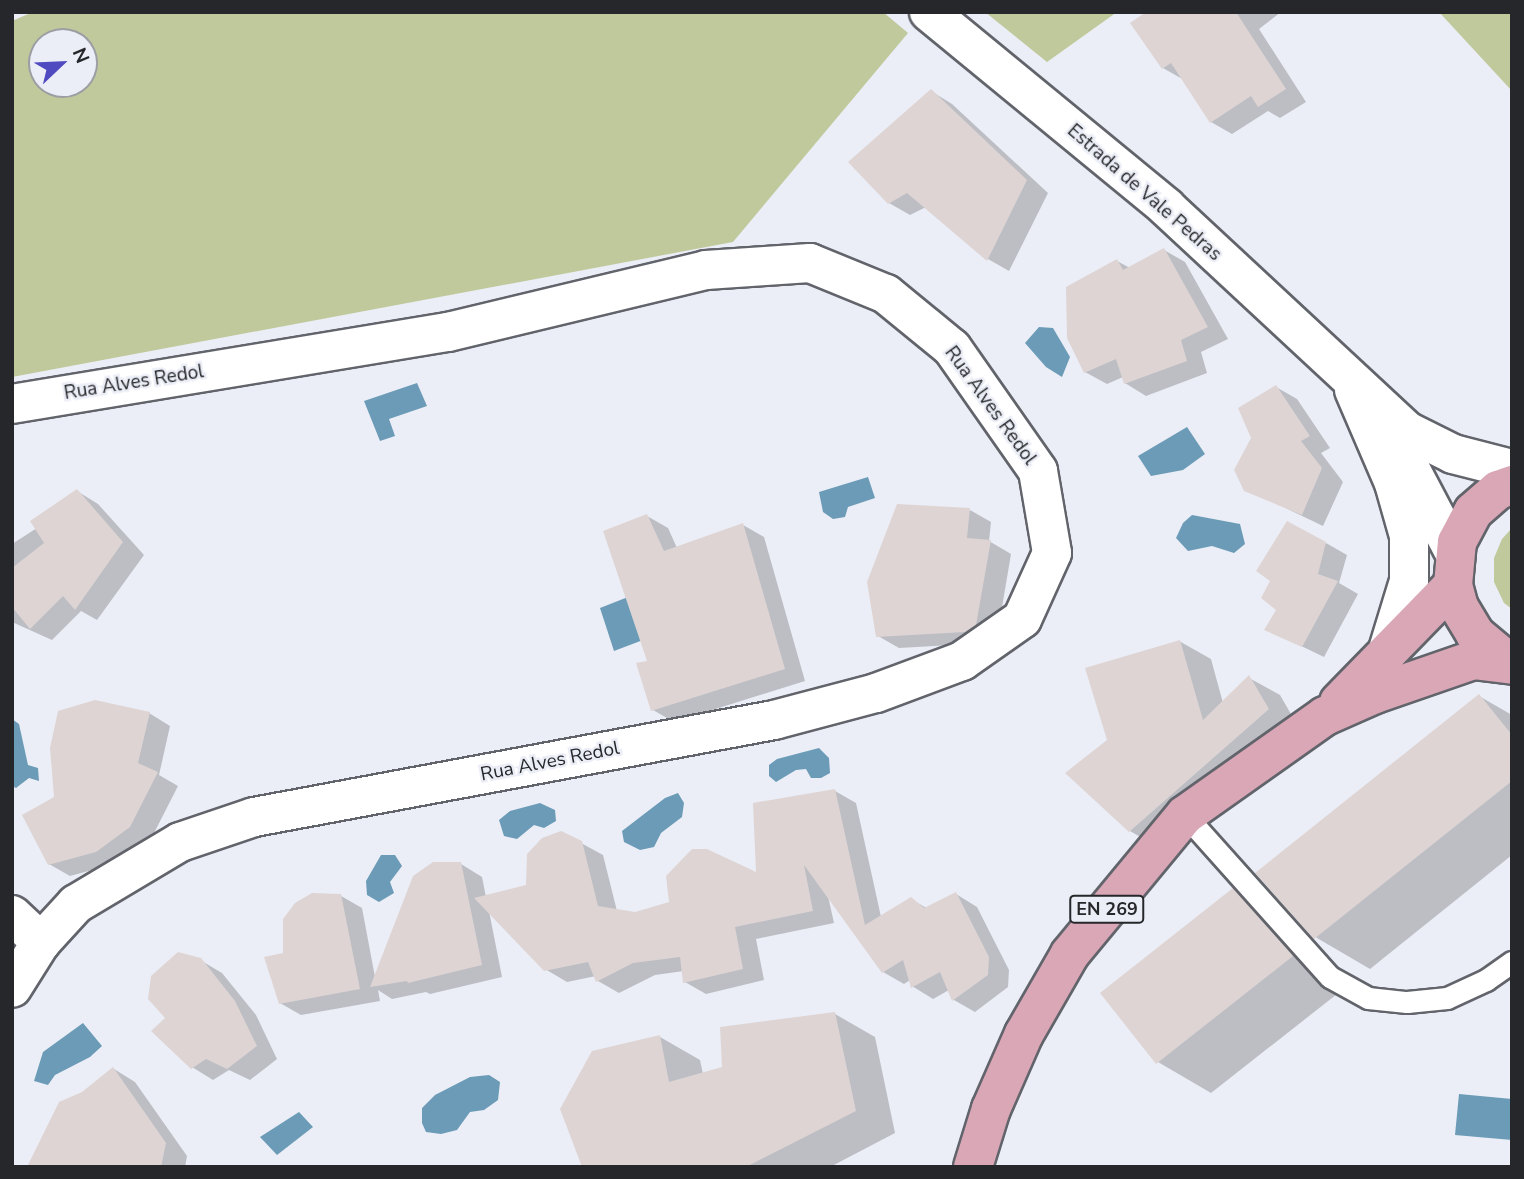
<!DOCTYPE html>
<style>
body{margin:0}
#map{position:relative;width:1524px;height:1179px;overflow:hidden;background:#ebeef6;font-family:"Nunito Sans",sans-serif}
div>[style]{position:absolute}
[style*='--x']{left:calc(var(--x)*1px);top:calc(var(--y)*1px);width:calc(var(--w)*1px);rotate:calc(var(--a)*1deg)}
.green>*{inset:0;background:#bfc99c}
.water>*{inset:0;background:#6b9bb7}
.shadow>*{inset:0;background:#0003}
.building>*{inset:0;background:#ded4d3}
.roads{filter:drop-shadow(2px 0 #62646b) drop-shadow(-2px 0 #62646b) drop-shadow(0 2px #62646b) drop-shadow(0 -2px #62646b)}
.lane>*{height:21px;margin:-10.5px;padding:0 10.5px;transform-origin:10.5px;border-radius:10.5px;background:#fff}
.street>*{height:38px;margin:-19px;padding:0 19px;transform-origin:19px;border-radius:19px;background:#fff}
.secondary>*{height:38px;margin:-19px;padding:0 19px;transform-origin:19px;border-radius:19px;background:#fff}
.primary>*{height:38px;margin:-19px;padding:0 19px;transform-origin:19px;border-radius:19px;background:#d9a7b6}
span{translate:-50% -50%;white-space:nowrap;text-align:center;line-height:1.15;-webkit-text-stroke:5px #ebeef6;paint-order:stroke}
.shield-label span{padding:2px 5px;background:#ebeef6;border:2px solid;border-radius:5px;-webkit-text-stroke-width:0}
.shield-label{font-size:18px;color:#26272a;font-weight:700}
.street-label{font-size:19px;color:#26272a}
.frame{position:absolute;inset:0;border:14px solid #26272a;pointer-events:none}
.north{position:absolute;left:28px;top:28px;width:70px;height:70px;box-sizing:border-box;background:#ebeef6;border:2px solid #9c9ea4;border-radius:50%;rotate:67deg;font-size:19px;font-weight:700;line-height:28px;text-align:center;color:#26272a}
.north::after{content:'';display:block;margin:auto;width:24px;height:32px;background:#504ac1;clip-path:polygon(50% 0,100% 100%,50% 72%,0 100%)}
</style>
<div id="map">
<div class="green">
<div style="clip-path:polygon(evenodd,33px 12px,883px 12px,908px 33px,733px 242px,12px 377px,12px 21px,33px 12px,42px 42px,84px 42px,84px 84px,42px 84px,42px 42px)"></div>
<div style="clip-path:polygon(985px 12px,1117px 12px,1047px 62px)"></div>
<div style="clip-path:polygon(1439px 12px,1512px 12px,1512px 91px)"></div>
<div style="clip-path:polygon(1512px 528px,1512px 609px,1504px 603px,1494px 582px,1494px 558px,1502px 539px)"></div>
</div>
<div class="water">
<div style="clip-path:polygon(1039px 327px,1053px 328px,1070px 357px,1062px 377px,1046px 367px,1025px 343px)"></div>
<div style="clip-path:polygon(417px 383px,427px 406px,389px 419px,395px 436px,380px 441px,364px 401px)"></div>
<div style="clip-path:polygon(1187px 427px,1205px 454px,1183px 470px,1151px 476px,1138px 456px)"></div>
<div style="clip-path:polygon(868px 477px,875px 498px,848px 507px,845px 517px,833px 519px,823px 512px,819px 492px)"></div>
<div style="clip-path:polygon(1192px 515px,1240px 524px,1245px 544px,1234px 553px,1212px 546px,1188px 551px,1176px 538px,1183px 523px)"></div>
<div style="clip-path:polygon(628px 597px,664px 632px,614px 651px,600px 608px)"></div>
<div style="clip-path:polygon(12px 719px,19px 724px,28px 765px,38px 768px,39px 781px,29px 778px,16px 788px,12px 786px)"></div>
<div style="clip-path:polygon(819px 748px,829px 758px,830px 773px,821px 778px,811px 778px,806px 769px,796px 770px,776px 782px,769px 776px,769px 765px,777px 759px)"></div>
<div style="clip-path:polygon(678px 793px,684px 803px,682px 817px,661px 833px,654px 847px,640px 850px,624px 842px,622px 831px,665px 798px)"></div>
<div style="clip-path:polygon(540px 803px,555px 810px,556px 821px,544px 828px,534px 825px,517px 839px,504px 836px,499px 820px,510px 811px)"></div>
<div style="clip-path:polygon(381px 855px,395px 855px,402px 866px,390px 882px,394px 893px,379px 902px,367px 895px,366px 881px)"></div>
<div style="clip-path:polygon(83px 1023px,102px 1046px,90px 1057px,55px 1075px,48px 1085px,34px 1081px,43px 1052px)"></div>
<div style="clip-path:polygon(489px 1075px,500px 1082px,498px 1100px,484px 1110px,470px 1112px,457px 1130px,441px 1134px,426px 1132px,422px 1123px,422px 1108px,435px 1095px,470px 1077px)"></div>
<div style="clip-path:polygon(1459px 1094px,1512px 1099px,1512px 1140px,1455px 1135px)"></div>
<div style="clip-path:polygon(299px 1112px,313px 1127px,277px 1155px,260px 1137px)"></div>
</div>
<div class="shadow">
<div style="clip-path:polygon(1149px 12px,1281px 12px,1259px 29px,1306px 102px,1280px 118px,1268px 111px,1232px 134px,1211px 122px,1184px 80px,1163px 68px)"></div>
<div style="clip-path:polygon(931px 91px,952px 104px,1048px 193px,1009px 271px,988px 259px,926px 207px,910px 215px,889px 203px)"></div>
<div style="clip-path:polygon(1164px 250px,1185px 262px,1228px 339px,1201px 352px,1207px 373px,1146px 396px,1125px 383px,1123px 377px,1107px 384px,1085px 372px,1117px 261px,1130px 268px)"></div>
<div style="clip-path:polygon(1276px 387px,1297px 399px,1330px 448px,1321px 453px,1343px 482px,1323px 526px,1246px 489px,1252px 438px)"></div>
<div style="clip-path:polygon(77px 491px,98px 504px,144px 555px,97px 620px,81px 611px,52px 640px,12px 622px,12px 544px,37px 528px)"></div>
<div style="clip-path:polygon(970px 510px,991px 522px,989px 541px,1011px 554px,997px 637px,987px 643px,899px 648px,878px 636px)"></div>
<div style="clip-path:polygon(647px 516px,668px 528px,677px 548px,743px 525px,764px 537px,805px 681px,674px 722px,653px 710px)"></div>
<div style="clip-path:polygon(1326px 543px,1347px 555px,1339px 583px,1358px 594px,1324px 657px,1266px 629px)"></div>
<div style="clip-path:polygon(1179px 641px,1211px 659px,1223px 703px,1249px 678px,1280px 695px,1299px 728px,1161px 849px,1130px 831px,1109px 740px)"></div>
<div style="clip-path:polygon(1479px 696px,1512px 715px,1512px 855px,1370px 969px,1317px 938px,1258px 874px)"></div>
<div style="clip-path:polygon(149px 713px,170px 726px,159px 775px,178px 786px,151px 839px,118px 863px,70px 876px,49px 864px,56px 798px)"></div>
<div style="clip-path:polygon(835px 791px,856px 803px,881px 917px,911px 899px,928px 909px,956px 894px,977px 907px,1009px 970px,1008px 987px,975px 1012px,954px 1000px,949px 990px,933px 999px,912px 986px,910px 980px,904px 984px,883px 972px,828px 896px,834px 923px,756px 939px,764px 980px,706px 994px,685px 982px,684px 971px,655px 975px,619px 993px,598px 981px,596px 976px,567px 982px,545px 969px,489px 911px,502px 977px,430px 994px,426px 992px,392px 999px,378px 990px,380px 1001px,301px 1015px,280px 1003px,341px 896px,362px 908px,375px 977px,461px 864px,482px 877px,486px 897px,528px 886px,581px 843px,603px 855px,617px 911px,635px 914px,758px 875px)"></div>
<div style="clip-path:polygon(1233px 890px,1287px 921px,1346px 987px,1211px 1093px,1158px 1062px)"></div>
<div style="clip-path:polygon(200px 960px,222px 973px,256px 1015px,277px 1059px,250px 1080px,229px 1070px,213px 1080px,192px 1067px,167px 1018px)"></div>
<div style="clip-path:polygon(835px 1014px,875px 1037px,895px 1133px,830px 1167px,584px 1167px,660px 1037px,700px 1060px,703px 1074px,724px 1068px)"></div>
<div style="clip-path:polygon(114px 1069px,135px 1082px,187px 1156px,185px 1167px,36px 1167px)"></div>
</div>
<div class="building">
<div style="clip-path:polygon(1146px 12px,1236px 12px,1286px 89px,1258px 107px,1251px 96px,1210px 123px,1171px 63px,1162px 69px,1130px 23px)"></div>
<div style="clip-path:polygon(931px 89px,1027px 180px,987px 261px,907px 193px,888px 204px,848px 162px)"></div>
<div style="clip-path:polygon(1164px 248px,1208px 327px,1181px 340px,1187px 361px,1124px 384px,1116px 359px,1084px 373px,1067px 338px,1066px 287px,1117px 259px,1123px 270px)"></div>
<div style="clip-path:polygon(1276px 385px,1310px 436px,1301px 441px,1322px 468px,1302px 515px,1244px 491px,1234px 470px,1251px 438px,1238px 408px)"></div>
<div style="clip-path:polygon(77px 489px,123px 542px,75px 610px,63px 596px,30px 629px,12px 607px,12px 568px,44px 543px,30px 521px)"></div>
<div style="clip-path:polygon(897px 504px,970px 508px,967px 538px,991px 540px,976px 625px,965px 632px,876px 637px,867px 582px)"></div>
<div style="clip-path:polygon(647px 514px,664px 551px,743px 523px,785px 669px,651px 711px,636px 663px,647px 661px,603px 531px)"></div>
<div style="clip-path:polygon(1287px 521px,1326px 542px,1318px 574px,1338px 581px,1302px 647px,1264px 630px,1276px 610px,1261px 598px,1270px 581px,1256px 571px)"></div>
<div style="clip-path:polygon(1180px 640px,1203px 720px,1249px 675px,1269px 709px,1129px 832px,1065px 773px,1107px 740px,1085px 668px)"></div>
<div style="clip-path:polygon(1479px 694px,1512px 735px,1512px 781px,1314px 939px,1255px 873px)"></div>
<div style="clip-path:polygon(95px 700px,150px 712px,138px 763px,158px 772px,130px 827px,96px 852px,48px 865px,22px 815px,54px 797px,50px 748px,58px 711px)"></div>
<div style="clip-path:polygon(835px 789px,865px 925px,911px 897px,924px 908px,956px 892px,989px 957px,988px 975px,952px 1001px,940px 972px,911px 988px,903px 960px,882px 973px,804px 865px,813px 911px,735px 927px,743px 969px,683px 983px,680px 957px,633px 963px,596px 982px,588px 962px,544px 971px,474px 898px,526px 885px,527px 854px,542px 838px,561px 831px,582px 841px,598px 906px,635px 912px,669px 902px,666px 876px,692px 849px,707px 849px,756px 872px,753px 803px)"></div>
<div style="clip-path:polygon(433px 862px,461px 862px,482px 965px,408px 983px,407px 981px,370px 987px,413px 876px)"></div>
<div style="clip-path:polygon(1233px 888px,1293px 956px,1156px 1064px,1100px 993px)"></div>
<div style="clip-path:polygon(312px 893px,341px 894px,360px 989px,279px 1004px,264px 957px,283px 953px,283px 919px,295px 903px)"></div>
<div style="clip-path:polygon(178px 952px,201px 958px,235px 1001px,257px 1046px,227px 1069px,206px 1059px,191px 1069px,151px 1031px,165px 1018px,148px 999px,151px 976px)"></div>
<div style="clip-path:polygon(835px 1012px,856px 1111px,746px 1167px,582px 1167px,560px 1109px,592px 1051px,660px 1035px,669px 1082px,722px 1067px,720px 1027px)"></div>
<div style="clip-path:polygon(113px 1067px,166px 1143px,161px 1167px,27px 1167px,59px 1102px,82px 1092px)"></div>
</div>
<div class="roads">
<div class="lane">
<div style="--x:1185;--y:815;--w:217;--a:48.2"></div>
<div style="--x:1330;--y:977;--w:43;--a:28.9"></div>
<div style="--x:1368;--y:998;--w:39;--a:6"></div>
<div style="--x:1407;--y:1002;--w:40;--a:-5.7"></div>
<div style="--x:1447;--y:998;--w:43;--a:-24.8"></div>
<div style="--x:1486;--y:980;--w:32;--a:-35"></div>
</div>
<div class="street">
<div style="--x:12;--y:404;--w:442;--a:-9.4"></div>
<div style="--x:448;--y:332;--w:265;--a:-13.5"></div>
<div style="--x:706;--y:270;--w:104;--a:-3.9"></div>
<div style="--x:810;--y:263;--w:82;--a:22.2"></div>
<div style="--x:886;--y:294;--w:85;--a:39.3"></div>
<div style="--x:952;--y:348;--w:150;--a:55"></div>
<div style="--x:1038;--y:471;--w:83;--a:80.3"></div>
<div style="--x:1052;--y:553;--w:72;--a:114.4"></div>
<div style="--x:1022;--y:619;--w:73;--a:145"></div>
<div style="--x:962;--y:661;--w:92;--a:159.6"></div>
<div style="--x:876;--y:693;--w:106;--a:165.2"></div>
<div style="--x:774;--y:720;--w:529;--a:169.43"></div>
<div style="--x:254;--y:817;--w:78;--a:161.3"></div>
<div style="--x:180;--y:842;--w:121;--a:149.2"></div>
<div style="--x:76;--y:904;--w:52;--a:132.6"></div>
<div style="--x:41;--y:942;--w:54;--a:122.2"></div>
<div style="--x:12;--y:915;--w:40;--a:43"></div>
</div>
<div class="secondary">
<div style="--x:929;--y:12;--w:307;--a:39.4"></div>
<div style="--x:1166;--y:207;--w:329;--a:42.9"></div>
<div style="--x:1407;--y:431;--w:51;--a:26.6"></div>
<div style="--x:1453;--y:454;--w:61;--a:14.3"></div>
<div style="--x:1354;--y:390;--w:101;--a:66.7"></div>
<div style="--x:1394;--y:483;--w:55;--a:74.2"></div>
<div style="--x:1409;--y:536;--w:45;--a:90"></div>
<div style="--x:1409;--y:581;--w:75;--a:107"></div>
<div style="--x:1401;--y:451;--w:116;--a:62.3"></div>
</div>
<div class="primary">
<div style="--x:1512;--y:485;--w:15;--a:160"></div>
<div style="--x:1498;--y:490;--w:33;--a:139"></div>
<div style="--x:1473;--y:512;--w:34;--a:118"></div>
<div style="--x:1457;--y:542;--w:43;--a:95.3"></div>
<div style="--x:1453;--y:585;--w:23;--a:75"></div>
<div style="--x:1459;--y:607;--w:31;--a:59"></div>
<div style="--x:1475;--y:634;--w:34;--a:40"></div>
<div style="--x:1501;--y:656;--w:12;--a:20"></div>
<div style="--x:1339;--y:702;--w:163;--a:-45.7"></div>
<div style="--x:973;--y:1167;--w:61;--a:-72.8"></div>
<div style="--x:991;--y:1109;--w:82;--a:-66.3"></div>
<div style="--x:1024;--y:1034;--w:92;--a:-60.1"></div>
<div style="--x:1070;--y:954;--w:180;--a:-50.4"></div>
<div style="--x:1185;--y:815;--w:171;--a:-35.3"></div>
<div style="--x:1325;--y:716;--w:55;--a:-23.7"></div>
<div style="--x:1375;--y:694;--w:104;--a:-19.1"></div>
<div style="--x:1473;--y:660;--w:39;--a:7"></div>
</div>
</div>
<div class="shield-label">
<span style="left:1107px;top:909px">EN 269</span>
</div>
<div class="street-label">
<span style="left:1144px;top:193px;rotate:41deg">Estrada de Vale Pedras</span>
<span style="left:134px;top:383px;rotate:-9deg">Rua Alves Redol</span>
<span style="left:990px;top:406px;rotate:54deg">Rua Alves Redol</span>
<span style="left:550px;top:762px;rotate:-11deg">Rua Alves Redol</span>
</div>
<div class="frame"></div>
<div class="north">N</div>
</div>
